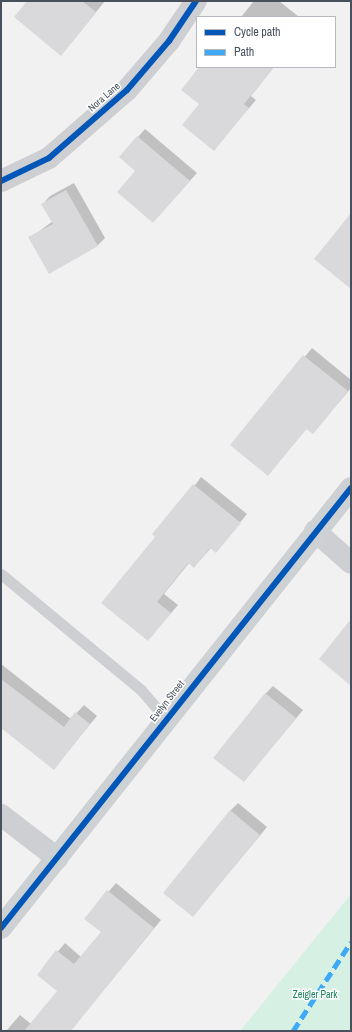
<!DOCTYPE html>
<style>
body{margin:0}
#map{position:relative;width:352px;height:1032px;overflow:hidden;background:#f2f1f1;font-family:"Archivo Narrow",sans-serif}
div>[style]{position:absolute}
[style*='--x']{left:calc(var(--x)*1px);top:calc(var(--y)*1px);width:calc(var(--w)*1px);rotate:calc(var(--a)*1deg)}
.green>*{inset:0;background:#d6f0e3}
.shadow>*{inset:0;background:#0003}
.building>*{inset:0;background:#d9d9db}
.lane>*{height:11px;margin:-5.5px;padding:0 5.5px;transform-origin:5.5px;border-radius:5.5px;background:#cdcfd2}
.street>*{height:22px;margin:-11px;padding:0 11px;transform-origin:11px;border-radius:11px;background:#cdcfd2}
.secondary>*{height:22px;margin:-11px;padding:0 11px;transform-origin:11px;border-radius:11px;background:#ced1d4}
.quiet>*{height:5px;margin-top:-2.5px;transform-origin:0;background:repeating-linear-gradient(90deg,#3fa9f5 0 10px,transparent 0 15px)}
.cycleway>*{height:6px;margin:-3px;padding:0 3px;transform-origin:3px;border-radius:3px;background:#0057b8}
span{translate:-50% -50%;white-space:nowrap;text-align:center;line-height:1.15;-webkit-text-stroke:3px #fff;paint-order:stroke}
.street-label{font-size:10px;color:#48505e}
.park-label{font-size:10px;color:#16825a}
.frame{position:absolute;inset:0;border:2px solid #48505e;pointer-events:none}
.legend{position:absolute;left:196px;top:16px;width:140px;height:52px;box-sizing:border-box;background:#fff;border:1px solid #b6b9bf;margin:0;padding:5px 7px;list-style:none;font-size:12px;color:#48505e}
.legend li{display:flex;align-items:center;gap:8px;height:20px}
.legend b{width:20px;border:1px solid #b6b9bf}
</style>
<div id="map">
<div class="green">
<div style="clip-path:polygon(351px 894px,351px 1031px,240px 1031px)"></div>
</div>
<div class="shadow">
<div style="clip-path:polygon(28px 1px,105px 1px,68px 47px)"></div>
<div style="clip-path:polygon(254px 1px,279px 1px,299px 17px,241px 17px)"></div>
<div style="clip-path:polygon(200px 67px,274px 67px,251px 96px,256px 100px,214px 149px,200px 104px)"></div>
<div style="clip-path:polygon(145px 129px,197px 173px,153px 222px,137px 170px,138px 137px)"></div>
<div style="clip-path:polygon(74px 183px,105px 238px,97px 246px,30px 238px,53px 221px,43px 204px,50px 196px)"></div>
<div style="clip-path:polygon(312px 348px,351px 380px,351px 388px,320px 425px,313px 433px,307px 428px,268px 475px,232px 445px)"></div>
<div style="clip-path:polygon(201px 477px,247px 514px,216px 552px,211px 548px,194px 567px,189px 563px,164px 594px,178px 605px,148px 640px,157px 536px)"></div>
<div style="clip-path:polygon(1px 664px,71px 719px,84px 705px,97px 716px,54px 768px,1px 725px)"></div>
<div style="clip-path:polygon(273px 686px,303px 710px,244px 781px,265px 694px)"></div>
<div style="clip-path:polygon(238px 803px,267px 827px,193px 916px,230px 811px)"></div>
<div style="clip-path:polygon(116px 883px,161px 920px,70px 1031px,6px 1031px,20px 1015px,31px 1024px,58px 991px,38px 975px,65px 943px,81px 957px,102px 931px,86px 918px)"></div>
</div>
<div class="building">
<div style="clip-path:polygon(27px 1px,82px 1px,96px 12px,61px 56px,14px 17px)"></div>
<div style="clip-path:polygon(199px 67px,274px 67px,244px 104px,249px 108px,214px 151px,182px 125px,199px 104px,181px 90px)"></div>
<div style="clip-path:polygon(137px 136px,190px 181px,153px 223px,117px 192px,135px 171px,119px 157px)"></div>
<div style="clip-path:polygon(66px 190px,98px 246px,49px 274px,28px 237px,53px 224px,41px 204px)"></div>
<div style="clip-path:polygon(351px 213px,351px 289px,314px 259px)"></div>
<div style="clip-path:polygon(303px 355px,348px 391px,313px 434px,306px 429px,268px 476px,230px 445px)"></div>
<div style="clip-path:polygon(193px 484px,241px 523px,216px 553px,210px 548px,194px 568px,188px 563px,157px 602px,171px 613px,148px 641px,101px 603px,155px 537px,152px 534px)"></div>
<div style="clip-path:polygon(351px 619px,351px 686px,319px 659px)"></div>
<div style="clip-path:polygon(1px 679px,64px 727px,75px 712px,90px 724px,54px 770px,1px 728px)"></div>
<div style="clip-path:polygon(265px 693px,296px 718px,244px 782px,213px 758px)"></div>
<div style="clip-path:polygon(230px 810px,260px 835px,193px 917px,163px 893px)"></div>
<div style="clip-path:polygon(107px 890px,154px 928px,71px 1031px,24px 1031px,57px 991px,37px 975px,56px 950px,74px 964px,101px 932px,84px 919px)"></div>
</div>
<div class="lane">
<div style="--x:1;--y:574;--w:182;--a:39.6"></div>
<div style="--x:141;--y:690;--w:38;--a:49"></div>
</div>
<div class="street">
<div style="--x:1;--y:181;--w:53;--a:-25.6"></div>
<div style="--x:49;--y:158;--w:103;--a:-41.1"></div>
<div style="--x:127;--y:90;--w:65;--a:-49.4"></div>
<div style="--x:169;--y:41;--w:48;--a:-56"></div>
<div style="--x:315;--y:531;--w:48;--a:41.6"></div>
<div style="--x:1;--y:815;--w:71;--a:37.5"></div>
</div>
<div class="secondary">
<div style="--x:1;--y:928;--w:562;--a:-51.5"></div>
</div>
<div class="quiet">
<div style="--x:293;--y:1031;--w:106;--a:-56.9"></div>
</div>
<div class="cycleway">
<div style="--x:1;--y:181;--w:53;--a:-25.6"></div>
<div style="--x:49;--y:158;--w:103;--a:-41.1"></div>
<div style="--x:127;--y:90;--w:65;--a:-49.4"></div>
<div style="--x:169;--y:41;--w:48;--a:-56"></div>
<div style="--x:1;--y:928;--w:562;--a:-51.5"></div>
</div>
<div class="street-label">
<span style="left:104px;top:97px;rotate:-41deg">Nora Lane</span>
<span style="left:167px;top:701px;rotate:-52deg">Evelyn Street</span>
</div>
<div class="park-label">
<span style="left:315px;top:995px">Zeigler Park</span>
</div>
<div class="frame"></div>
<ul class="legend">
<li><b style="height:5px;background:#0057b8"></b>Cycle path</li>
<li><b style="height:5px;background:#3fa9f5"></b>Path</li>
</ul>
</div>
